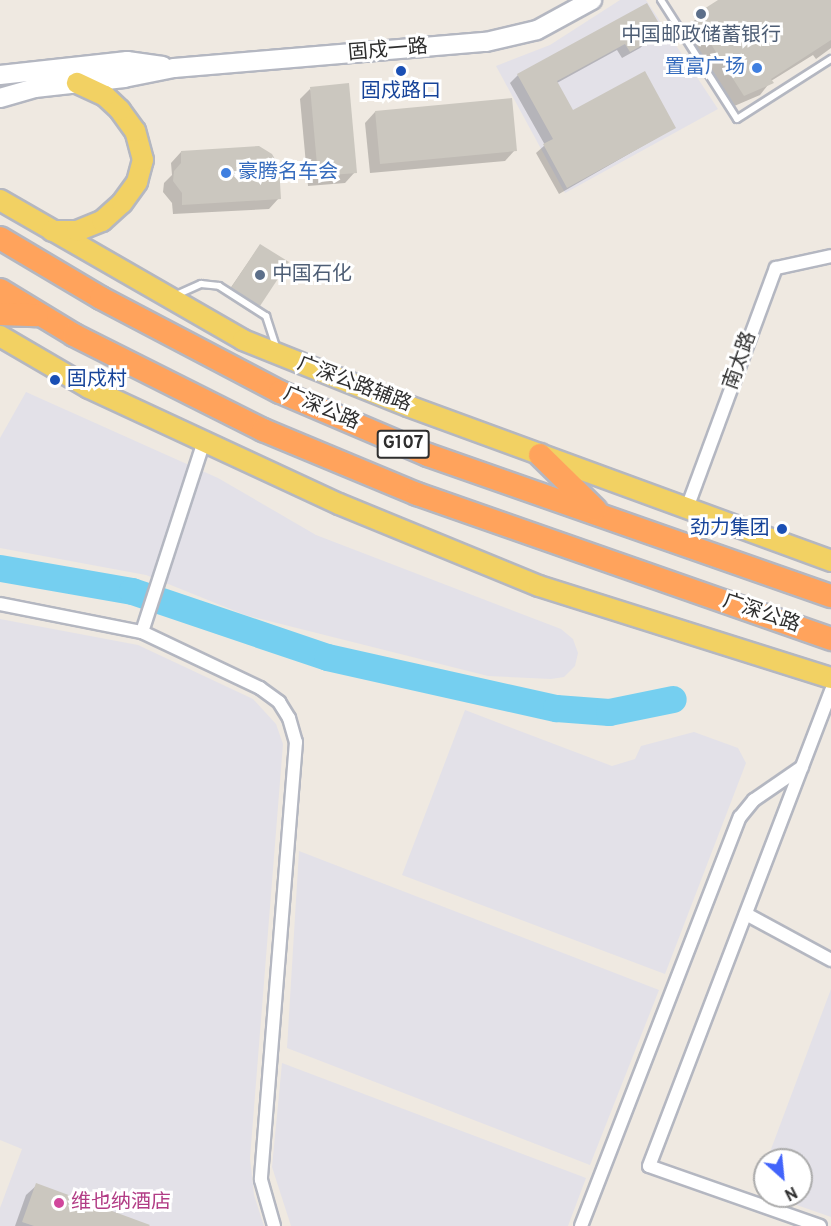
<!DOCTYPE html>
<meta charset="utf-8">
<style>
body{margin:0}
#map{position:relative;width:831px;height:1226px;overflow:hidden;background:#efe9e1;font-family:Overpass,"Noto Sans SC",sans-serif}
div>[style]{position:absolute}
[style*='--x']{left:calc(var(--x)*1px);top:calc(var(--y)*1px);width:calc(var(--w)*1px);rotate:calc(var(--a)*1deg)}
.industrial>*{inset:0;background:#e3e1e8}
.shadow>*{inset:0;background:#0003}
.river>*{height:27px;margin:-13.5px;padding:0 13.5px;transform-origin:13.5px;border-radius:13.5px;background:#75cff0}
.building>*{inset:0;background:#cbc7bf}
.roads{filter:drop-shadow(2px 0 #b4b7c1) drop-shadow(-2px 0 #b4b7c1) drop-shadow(0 2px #b4b7c1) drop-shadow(0 -2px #b4b7c1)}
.lane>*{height:6px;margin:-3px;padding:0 3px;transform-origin:3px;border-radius:3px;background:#fff}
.street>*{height:12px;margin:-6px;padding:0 6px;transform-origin:6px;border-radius:6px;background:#fff}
.secondary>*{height:18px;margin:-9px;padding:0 9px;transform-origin:9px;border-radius:9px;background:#fff}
.primary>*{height:20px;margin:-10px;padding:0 10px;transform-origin:10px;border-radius:10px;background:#f2d163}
.highway>*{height:22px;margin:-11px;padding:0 11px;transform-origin:11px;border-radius:11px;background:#ffa35c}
.dots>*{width:16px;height:16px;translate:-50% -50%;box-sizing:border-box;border:3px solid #fff;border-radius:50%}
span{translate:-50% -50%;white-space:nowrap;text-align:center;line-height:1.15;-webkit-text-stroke:6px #fff;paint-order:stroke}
.shield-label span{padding:2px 4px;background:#fff;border:2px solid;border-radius:4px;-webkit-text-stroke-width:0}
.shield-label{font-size:18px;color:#2e2e2e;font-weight:700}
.service-label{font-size:20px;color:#4e5e75}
.left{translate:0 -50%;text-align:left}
.street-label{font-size:20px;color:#2e2e2e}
.shop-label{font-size:20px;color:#366cbe}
.right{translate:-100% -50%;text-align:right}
.transit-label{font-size:20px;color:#164399}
.hotel-label{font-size:20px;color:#b23c85}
.north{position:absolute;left:753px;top:1148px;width:60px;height:60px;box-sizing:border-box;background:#fff;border:2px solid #ababab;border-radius:50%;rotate:153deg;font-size:16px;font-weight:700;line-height:24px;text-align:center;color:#2e2e2e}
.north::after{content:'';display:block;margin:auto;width:21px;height:27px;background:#4264fb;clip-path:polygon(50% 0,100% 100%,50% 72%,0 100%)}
</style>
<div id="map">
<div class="industrial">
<div style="clip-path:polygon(620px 0,646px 0,718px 109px,565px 193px,496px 66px,550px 45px)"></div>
<div style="clip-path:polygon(26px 392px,218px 478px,316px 535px,561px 629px,573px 639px,578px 653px,575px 666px,564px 677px,551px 679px,488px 676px,245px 615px,146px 575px,0 548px,0 438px)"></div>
<div style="clip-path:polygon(0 619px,138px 645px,253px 699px,276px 724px,283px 744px,250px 1158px,254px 1195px,264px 1226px,0 1226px,0 1208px,22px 1149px,0 1140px)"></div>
<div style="clip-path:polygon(465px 710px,612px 766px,635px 759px,641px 746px,694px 732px,738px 748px,746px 763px,665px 974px,402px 875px)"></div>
<div style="clip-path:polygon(299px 851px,659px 990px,590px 1165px,287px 1048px)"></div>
<div style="clip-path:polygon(831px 989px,831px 1217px,771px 1196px,801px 1196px,801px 1160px,767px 1160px)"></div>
<div style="clip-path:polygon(282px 1063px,586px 1178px,568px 1226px,291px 1226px,272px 1167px)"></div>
</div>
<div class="shadow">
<div style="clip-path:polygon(721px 0,831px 0,831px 48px,816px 59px,813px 55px,771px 81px,760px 95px,732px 107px,682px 30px)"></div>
<div style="clip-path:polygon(658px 25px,645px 35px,648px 41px,640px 48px,622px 58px,617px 50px,557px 83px,573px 112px,674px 128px,559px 194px,536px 153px,545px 145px,510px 83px,518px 75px)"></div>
<div style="clip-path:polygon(310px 89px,355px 172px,345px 183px,308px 186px,300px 99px)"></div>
<div style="clip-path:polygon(375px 112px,515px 150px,505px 161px,370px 173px,365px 123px)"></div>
<div style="clip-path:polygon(181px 152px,279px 198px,269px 209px,173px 214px,172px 203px,163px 192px,164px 183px,172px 175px,171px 163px)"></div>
<div style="clip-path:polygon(260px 245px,259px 305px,251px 313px,225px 296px)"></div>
<div style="clip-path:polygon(37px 1185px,146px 1226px,15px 1226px,26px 1195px)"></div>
</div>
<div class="river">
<div style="--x:0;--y:568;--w:134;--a:9.9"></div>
<div style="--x:132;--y:591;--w:206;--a:18.7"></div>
<div style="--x:327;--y:657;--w:235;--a:12.6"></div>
<div style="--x:556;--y:708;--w:53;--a:4.3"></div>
<div style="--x:609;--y:712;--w:65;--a:-11.5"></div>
</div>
<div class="building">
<div style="clip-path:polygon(718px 0,831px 0,831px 40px,771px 79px,774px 83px,744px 96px,693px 16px)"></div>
<div style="clip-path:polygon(647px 3px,660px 25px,645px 33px,650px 41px,630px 52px,625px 44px,557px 81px,573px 110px,645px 71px,676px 128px,567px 188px,543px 144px,553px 139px,517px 74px)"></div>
<div style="clip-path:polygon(349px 83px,357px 173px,318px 176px,310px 87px)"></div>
<div style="clip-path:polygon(512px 98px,517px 151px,380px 164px,375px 111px)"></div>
<div style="clip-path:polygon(259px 146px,272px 154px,279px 166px,281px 199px,182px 205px,182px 193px,173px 181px,174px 171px,181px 163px,181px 151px)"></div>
<div style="clip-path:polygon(260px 244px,289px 262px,260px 306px,231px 288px)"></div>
<div style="clip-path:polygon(36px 1183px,150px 1225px,149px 1226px,34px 1226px,22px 1222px)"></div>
</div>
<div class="roads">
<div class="lane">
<div style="--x:661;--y:0;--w:141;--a:57.4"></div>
<div style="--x:737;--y:119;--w:112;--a:-32.6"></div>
<div style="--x:174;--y:296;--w:30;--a:-24"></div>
<div style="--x:201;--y:284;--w:18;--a:6"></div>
<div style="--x:219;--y:286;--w:56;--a:32.6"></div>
<div style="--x:266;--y:316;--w:33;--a:72"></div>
</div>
<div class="street">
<div style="--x:687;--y:508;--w:256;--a:-69.7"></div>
<div style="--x:776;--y:268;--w:56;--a:-12.3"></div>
<div style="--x:0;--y:604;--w:145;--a:11.2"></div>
<div style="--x:142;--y:632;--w:131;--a:25.4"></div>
<div style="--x:260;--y:688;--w:24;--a:36"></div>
<div style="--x:279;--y:702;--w:19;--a:58"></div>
<div style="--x:289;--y:718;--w:25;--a:74"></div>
<div style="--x:296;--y:742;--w:439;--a:94.6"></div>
<div style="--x:261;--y:1180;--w:48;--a:74.2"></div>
<div style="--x:142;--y:632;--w:201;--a:-72"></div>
<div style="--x:746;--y:914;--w:97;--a:28.4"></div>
<div style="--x:581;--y:1226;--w:439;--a:-68.8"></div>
<div style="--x:740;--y:817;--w:22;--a:-51"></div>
<div style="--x:754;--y:800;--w:58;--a:-34.5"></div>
<div style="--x:820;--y:1226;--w:181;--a:-160.7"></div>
<div style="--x:649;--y:1166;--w:509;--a:-69.04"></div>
</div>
<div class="secondary">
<div style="--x:0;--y:75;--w:128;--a:-6.3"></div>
<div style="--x:127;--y:61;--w:36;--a:8"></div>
<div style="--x:0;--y:98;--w:36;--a:-16"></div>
<div style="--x:35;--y:88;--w:90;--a:-6.4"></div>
<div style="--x:124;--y:78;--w:51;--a:-11.3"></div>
<div style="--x:174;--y:68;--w:313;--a:-4.8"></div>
<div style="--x:486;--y:42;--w:52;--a:-13.2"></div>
<div style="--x:537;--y:30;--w:63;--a:-28.6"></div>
</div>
<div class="primary">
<div style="--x:0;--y:200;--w:280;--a:29.9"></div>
<div style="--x:243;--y:340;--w:178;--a:21.8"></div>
<div style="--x:408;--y:406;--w:451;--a:20.1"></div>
<div style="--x:52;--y:231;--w:25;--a:0"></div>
<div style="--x:77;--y:231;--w:27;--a:-22"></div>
<div style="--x:102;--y:221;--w:27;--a:-42"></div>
<div style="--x:122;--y:203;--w:26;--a:-54"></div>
<div style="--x:137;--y:182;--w:23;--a:-75"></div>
<div style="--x:143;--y:160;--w:30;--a:-105"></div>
<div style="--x:135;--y:131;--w:26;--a:-126"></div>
<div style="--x:120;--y:110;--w:21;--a:-137"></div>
<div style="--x:105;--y:96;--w:31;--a:-155"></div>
<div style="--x:0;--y:336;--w:103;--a:30.3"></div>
<div style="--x:89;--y:388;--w:276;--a:24.9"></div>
<div style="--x:339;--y:504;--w:216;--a:22.3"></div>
<div style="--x:539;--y:586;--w:306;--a:17.5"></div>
</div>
<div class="highway">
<div style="--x:0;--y:238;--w:117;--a:30.7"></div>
<div style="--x:101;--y:298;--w:202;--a:27.7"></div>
<div style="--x:280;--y:392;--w:161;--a:23.1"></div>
<div style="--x:428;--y:455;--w:427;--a:19.3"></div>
<div style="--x:0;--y:290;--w:87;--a:31.3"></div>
<div style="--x:74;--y:335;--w:212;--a:26.7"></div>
<div style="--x:263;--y:430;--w:167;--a:22.6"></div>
<div style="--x:417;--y:494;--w:439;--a:19.3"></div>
<div style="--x:0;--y:314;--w:37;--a:2"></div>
<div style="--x:540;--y:455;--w:78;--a:44.5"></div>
</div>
</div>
<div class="dots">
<div style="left:701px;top:14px;background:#5c6f8a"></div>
<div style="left:757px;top:68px;background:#3f7fe0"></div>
<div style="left:401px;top:71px;background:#1a4fb4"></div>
<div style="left:226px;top:173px;background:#3f7fe0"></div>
<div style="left:260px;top:275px;background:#5c6f8a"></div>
<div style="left:55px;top:380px;background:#1a4fb4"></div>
<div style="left:782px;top:529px;background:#1a4fb4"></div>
<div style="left:59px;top:1203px;background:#d1479c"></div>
</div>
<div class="shield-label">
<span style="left:403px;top:444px">G107</span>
</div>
<div class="service-label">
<span style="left:701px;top:36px">中国邮政储蓄银行</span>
<span class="left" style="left:272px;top:275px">中国石化</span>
</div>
<div class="street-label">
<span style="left:388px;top:51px;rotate:-5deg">固戍一路</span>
<span style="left:741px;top:361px;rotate:-70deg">南太路</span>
<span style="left:354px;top:385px;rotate:21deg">广深公路辅路</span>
<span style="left:321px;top:409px;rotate:23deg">广深公路</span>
<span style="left:761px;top:614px;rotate:19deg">广深公路</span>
</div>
<div class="shop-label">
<span class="right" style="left:745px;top:68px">置富广场</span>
<span class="left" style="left:238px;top:173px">豪腾名车会</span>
</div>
<div class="transit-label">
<span style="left:401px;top:92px">固戍路口</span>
<span class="left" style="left:67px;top:380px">固戍村</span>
<span class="right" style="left:770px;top:529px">劲力集团</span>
</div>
<div class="hotel-label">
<span class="left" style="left:71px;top:1203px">维也纳酒店</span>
</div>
<div class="north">N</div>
</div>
